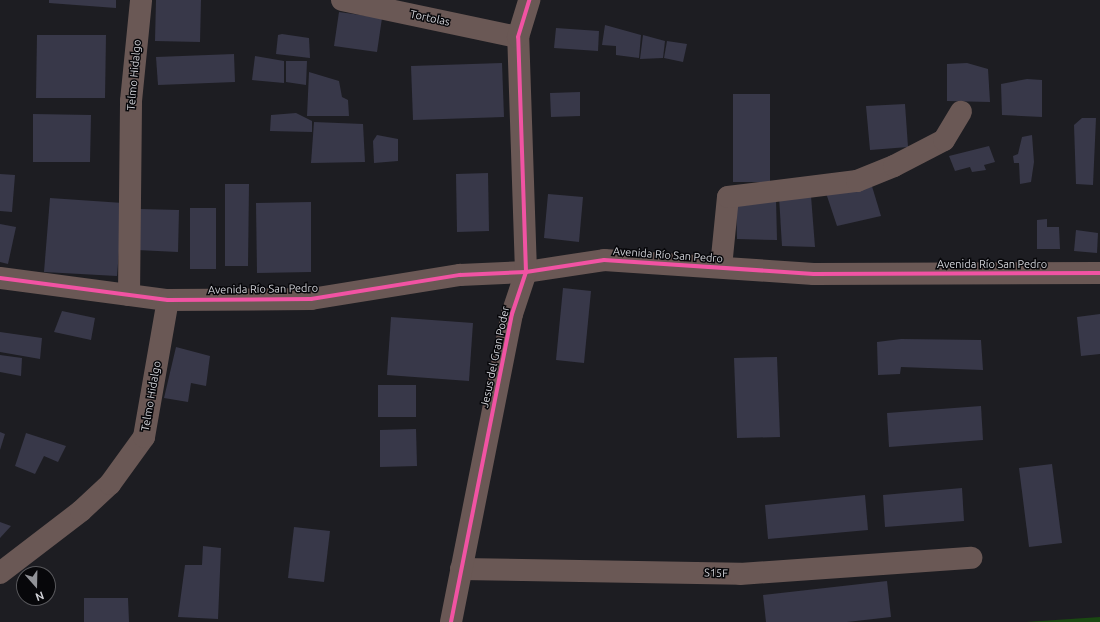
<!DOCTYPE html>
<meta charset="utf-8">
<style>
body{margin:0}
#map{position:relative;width:1100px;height:622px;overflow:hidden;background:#1d1d22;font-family:Ubuntu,sans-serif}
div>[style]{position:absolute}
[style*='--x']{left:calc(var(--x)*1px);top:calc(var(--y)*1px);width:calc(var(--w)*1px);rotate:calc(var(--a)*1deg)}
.green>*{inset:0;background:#1a4812}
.building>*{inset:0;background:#383849}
.minor>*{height:22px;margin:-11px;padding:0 11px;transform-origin:11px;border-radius:11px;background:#6a5855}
.cycleway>*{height:4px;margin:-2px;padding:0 2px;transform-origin:2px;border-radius:2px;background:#f153a3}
span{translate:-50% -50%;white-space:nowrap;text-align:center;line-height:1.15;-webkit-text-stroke:3px #07070a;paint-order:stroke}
.street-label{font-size:11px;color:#d1d2d8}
.north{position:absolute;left:16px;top:566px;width:40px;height:40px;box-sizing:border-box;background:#07070a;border:1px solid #58585c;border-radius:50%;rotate:160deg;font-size:11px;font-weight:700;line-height:16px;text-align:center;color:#d1d2d8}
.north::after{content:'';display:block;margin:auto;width:14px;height:18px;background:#929398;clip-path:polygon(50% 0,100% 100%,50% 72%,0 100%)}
</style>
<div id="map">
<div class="green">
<div style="clip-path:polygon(1100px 617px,1100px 622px,1026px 622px)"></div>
</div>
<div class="building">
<div style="clip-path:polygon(49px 0,116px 0,116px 8px,49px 3px)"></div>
<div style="clip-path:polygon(156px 0,201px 0,200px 42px,155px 41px)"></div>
<div style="clip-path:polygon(339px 12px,382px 18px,377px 52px,334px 46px)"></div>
<div style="clip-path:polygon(605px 25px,641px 35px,639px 58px,616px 55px,616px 46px,602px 45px)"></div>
<div style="clip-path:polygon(556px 28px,599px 31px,598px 51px,554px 48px)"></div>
<div style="clip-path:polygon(282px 34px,309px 38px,310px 58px,276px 54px,278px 35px)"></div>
<div style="clip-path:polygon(37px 35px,106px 35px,105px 98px,36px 98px)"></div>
<div style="clip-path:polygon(643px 35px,665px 41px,663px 58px,640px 59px)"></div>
<div style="clip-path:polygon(667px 41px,687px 44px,683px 62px,664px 58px)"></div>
<div style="clip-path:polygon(234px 54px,235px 82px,158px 85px,156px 57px)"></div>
<div style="clip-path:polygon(255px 56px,284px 61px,284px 83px,252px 80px)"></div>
<div style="clip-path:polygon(286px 61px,307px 61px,306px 85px,286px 82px)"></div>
<div style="clip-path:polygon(502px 63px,504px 117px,413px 120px,411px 66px)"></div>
<div style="clip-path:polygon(967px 63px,988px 69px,990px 102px,947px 101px,947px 64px)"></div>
<div style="clip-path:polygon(309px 72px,339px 81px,342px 97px,348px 100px,349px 116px,307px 116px)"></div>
<div style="clip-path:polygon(1027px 79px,1042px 80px,1042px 117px,1002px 115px,1001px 84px)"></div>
<div style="clip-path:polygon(580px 92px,580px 116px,551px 117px,550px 93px)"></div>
<div style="clip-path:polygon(733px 94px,770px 94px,770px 182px,733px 182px)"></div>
<div style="clip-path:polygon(905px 104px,908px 147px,870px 150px,866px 106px)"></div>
<div style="clip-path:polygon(296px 113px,312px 121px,312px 132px,270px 131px,271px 115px)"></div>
<div style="clip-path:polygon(33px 114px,91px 115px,90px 162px,33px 162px)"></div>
<div style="clip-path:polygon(1082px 118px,1096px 118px,1093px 185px,1076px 184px,1074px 125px)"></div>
<div style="clip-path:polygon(314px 122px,363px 124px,365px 162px,311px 163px)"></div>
<div style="clip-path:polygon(377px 135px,398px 139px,398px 161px,374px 163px,373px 141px)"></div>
<div style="clip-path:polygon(1032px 135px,1034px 162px,1031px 182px,1020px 184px,1019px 163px,1014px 163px,1013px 156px,1018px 154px,1022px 137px)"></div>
<div style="clip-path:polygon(989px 146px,995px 162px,984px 165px,986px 170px,972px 172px,970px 167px,955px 171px,949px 156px)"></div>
<div style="clip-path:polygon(488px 173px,489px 231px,457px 232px,456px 174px)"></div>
<div style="clip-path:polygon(0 174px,15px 175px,12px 212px,0 211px)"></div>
<div style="clip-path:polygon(871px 183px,881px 216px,837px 226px,826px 193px)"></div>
<div style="clip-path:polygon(225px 184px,249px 184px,248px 266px,225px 266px)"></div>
<div style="clip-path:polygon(548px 194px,583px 197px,579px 242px,544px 238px)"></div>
<div style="clip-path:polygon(811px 196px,815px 247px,782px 246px,779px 197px)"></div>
<div style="clip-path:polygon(50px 198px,123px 203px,117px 276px,44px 272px)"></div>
<div style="clip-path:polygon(776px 199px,777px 240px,737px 239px,736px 200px)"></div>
<div style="clip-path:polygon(311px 202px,311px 272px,257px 273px,256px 203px)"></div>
<div style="clip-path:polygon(190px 208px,216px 208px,216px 269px,190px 269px)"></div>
<div style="clip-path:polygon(139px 209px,179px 210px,178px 252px,137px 250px)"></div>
<div style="clip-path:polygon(1047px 219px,1047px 227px,1059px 227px,1060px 249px,1037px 249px,1037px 220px)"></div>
<div style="clip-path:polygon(0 224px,16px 227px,8px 264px,0 262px)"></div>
<div style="clip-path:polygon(1076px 230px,1098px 233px,1097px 253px,1074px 251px)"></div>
<div style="clip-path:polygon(563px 288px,591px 291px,584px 363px,556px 360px)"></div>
<div style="clip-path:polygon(62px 311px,95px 318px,91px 340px,54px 332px)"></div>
<div style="clip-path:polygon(1100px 314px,1100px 354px,1081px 356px,1077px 317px)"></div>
<div style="clip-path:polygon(391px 317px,473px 323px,469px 381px,387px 375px)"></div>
<div style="clip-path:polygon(0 332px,42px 338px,40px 359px,0 352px)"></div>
<div style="clip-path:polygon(901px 339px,981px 340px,983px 370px,901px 367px,900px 374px,878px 375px,877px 342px)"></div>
<div style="clip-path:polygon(176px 347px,210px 356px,206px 386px,191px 383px,188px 402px,164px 398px)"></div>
<div style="clip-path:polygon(0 355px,22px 358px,21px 376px,0 372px)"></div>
<div style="clip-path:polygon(777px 357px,780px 437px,737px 438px,734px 358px)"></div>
<div style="clip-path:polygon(378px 385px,416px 385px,416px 417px,378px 417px)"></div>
<div style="clip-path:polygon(981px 406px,983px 440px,889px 447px,887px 413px)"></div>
<div style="clip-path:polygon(416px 429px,417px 466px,380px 467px,380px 430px)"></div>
<div style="clip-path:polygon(0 432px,5px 434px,0 450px)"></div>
<div style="clip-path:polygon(26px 433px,66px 446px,58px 462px,44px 456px,35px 474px,15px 466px)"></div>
<div style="clip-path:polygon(1052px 464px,1062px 543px,1029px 547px,1019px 468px)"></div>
<div style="clip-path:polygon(962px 488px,964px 521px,885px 527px,883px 495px)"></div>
<div style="clip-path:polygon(865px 495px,868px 530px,768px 539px,765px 505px)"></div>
<div style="clip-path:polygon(0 522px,11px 526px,0 538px)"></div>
<div style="clip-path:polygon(294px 527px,330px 531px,324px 582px,288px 578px)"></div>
<div style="clip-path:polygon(203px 546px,221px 548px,218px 619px,178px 617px,185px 565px,202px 565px)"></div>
<div style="clip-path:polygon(887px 581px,891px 617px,847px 622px,766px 622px,763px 595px)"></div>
<div style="clip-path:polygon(84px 598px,128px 598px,129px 622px,84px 622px)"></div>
</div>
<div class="minor">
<div style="--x:342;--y:0;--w:180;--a:11.9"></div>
<div style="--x:721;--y:267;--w:70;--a:-84.3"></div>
<div style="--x:728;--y:197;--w:130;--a:-7.1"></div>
<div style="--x:857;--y:181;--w:40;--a:-22"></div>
<div style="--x:894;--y:166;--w:56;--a:-27.5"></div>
<div style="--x:944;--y:140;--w:33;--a:-59"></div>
<div style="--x:0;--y:278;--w:169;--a:7.5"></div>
<div style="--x:168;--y:300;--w:143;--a:-0.4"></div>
<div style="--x:311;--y:299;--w:151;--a:-9.2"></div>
<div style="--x:460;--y:275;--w:66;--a:-2.6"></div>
<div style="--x:526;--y:272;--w:79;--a:-8.7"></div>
<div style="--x:604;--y:260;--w:210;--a:3.8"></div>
<div style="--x:814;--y:274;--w:286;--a:-0.2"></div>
<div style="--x:129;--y:295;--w:194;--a:-89.4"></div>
<div style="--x:131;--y:101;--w:101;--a:-84.3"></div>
<div style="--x:461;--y:569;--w:279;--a:1"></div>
<div style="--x:740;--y:574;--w:232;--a:-4"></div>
<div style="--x:0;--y:573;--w:102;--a:-37.4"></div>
<div style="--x:81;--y:511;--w:40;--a:-43"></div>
<div style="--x:110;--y:484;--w:58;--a:-54.1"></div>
<div style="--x:144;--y:437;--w:139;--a:-80.1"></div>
<div style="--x:451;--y:622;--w:314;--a:-78.8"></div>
<div style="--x:512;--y:314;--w:44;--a:-71.6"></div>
<div style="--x:526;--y:272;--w:235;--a:-91.9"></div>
<div style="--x:518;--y:37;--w:39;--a:-73"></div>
</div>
<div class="cycleway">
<div style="--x:0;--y:278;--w:169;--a:7.5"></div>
<div style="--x:168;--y:300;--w:143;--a:-0.4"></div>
<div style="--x:311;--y:299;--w:151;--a:-9.2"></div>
<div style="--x:460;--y:275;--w:66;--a:-2.6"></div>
<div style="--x:526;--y:272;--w:79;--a:-8.7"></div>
<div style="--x:604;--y:260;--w:210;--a:3.8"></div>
<div style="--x:814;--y:274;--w:286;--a:-0.2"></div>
<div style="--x:451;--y:622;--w:314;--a:-78.8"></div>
<div style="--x:512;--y:314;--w:44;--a:-71.6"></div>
<div style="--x:526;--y:272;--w:235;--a:-91.9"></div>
<div style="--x:518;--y:37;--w:39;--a:-73"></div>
</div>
<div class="street-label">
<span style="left:430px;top:18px;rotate:12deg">Tortolas</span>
<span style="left:134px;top:75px;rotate:-85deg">Telmo Hidalgo</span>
<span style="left:668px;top:255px;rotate:4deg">Avenida Río San Pedro</span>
<span style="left:992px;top:264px">Avenida Río San Pedro</span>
<span style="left:263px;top:289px;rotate:-1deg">Avenida Río San Pedro</span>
<span style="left:495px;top:357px;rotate:-78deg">Jesus del Gran Poder</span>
<span style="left:151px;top:396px;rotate:-80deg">Telmo Hidalgo</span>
<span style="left:716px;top:573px;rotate:2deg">S15F</span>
</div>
<div class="north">N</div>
</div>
